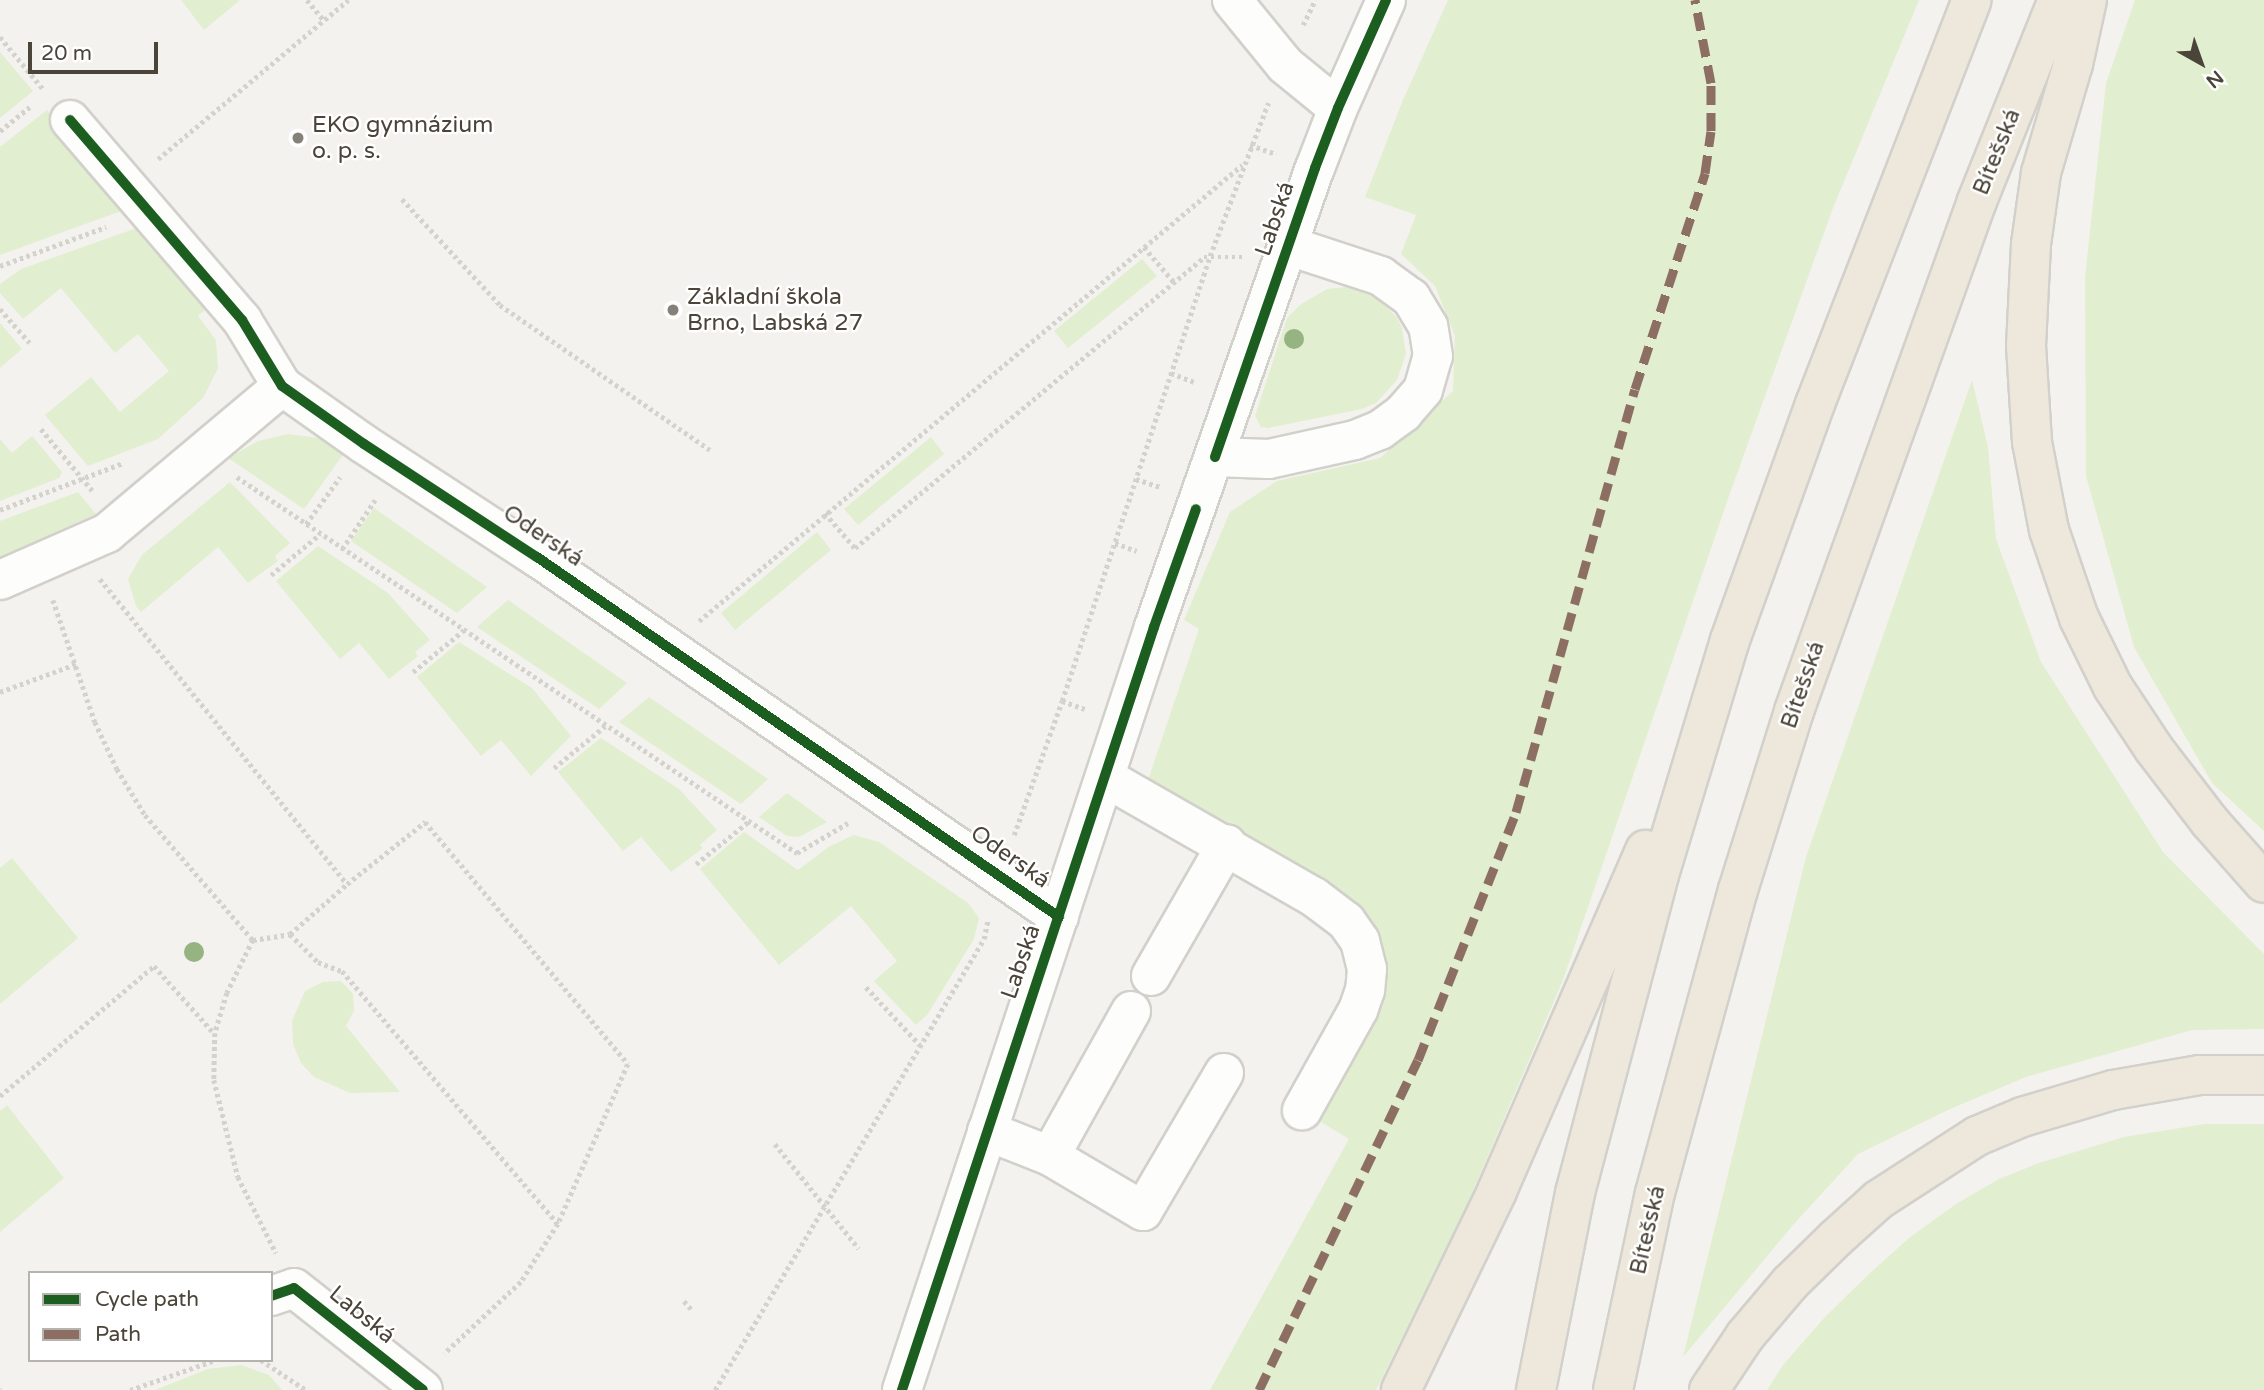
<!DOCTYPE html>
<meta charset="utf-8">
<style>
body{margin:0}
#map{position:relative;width:2264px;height:1390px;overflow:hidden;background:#f4f2ee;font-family:"Varela Round",sans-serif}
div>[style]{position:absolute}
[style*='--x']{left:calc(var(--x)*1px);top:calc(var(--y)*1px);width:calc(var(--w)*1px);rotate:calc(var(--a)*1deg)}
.green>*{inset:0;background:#e1eecf}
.path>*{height:4.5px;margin-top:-2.25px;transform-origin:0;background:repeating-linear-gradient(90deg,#d3d2cc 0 3.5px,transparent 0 7px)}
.roads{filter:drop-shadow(2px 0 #d2d0cb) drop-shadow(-2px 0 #d2d0cb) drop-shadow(0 2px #d2d0cb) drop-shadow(0 -2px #d2d0cb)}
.minor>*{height:38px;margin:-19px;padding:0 19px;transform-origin:19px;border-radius:19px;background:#fdfdfc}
.highway>*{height:38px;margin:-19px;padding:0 19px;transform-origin:19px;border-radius:19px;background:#ede8db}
.quiet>*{height:9px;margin-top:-4.5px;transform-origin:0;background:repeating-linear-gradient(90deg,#8d6e63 0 18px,transparent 0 27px)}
.cycleway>*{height:10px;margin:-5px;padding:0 5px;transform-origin:5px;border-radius:5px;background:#1b5e20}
.trees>*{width:20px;height:20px;margin:-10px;border-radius:50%;background:#96b382}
.dots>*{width:19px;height:19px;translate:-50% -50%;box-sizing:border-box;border:4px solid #fff;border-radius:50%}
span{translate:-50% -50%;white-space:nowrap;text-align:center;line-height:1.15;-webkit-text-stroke:5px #fff;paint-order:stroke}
.poi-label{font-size:23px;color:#4b4439}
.left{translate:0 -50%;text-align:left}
.street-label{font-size:23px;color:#4b4439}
.legend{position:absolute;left:28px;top:1271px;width:245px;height:91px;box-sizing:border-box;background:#fff;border:2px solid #b7b4b0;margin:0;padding:9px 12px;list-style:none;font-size:21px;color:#4b4439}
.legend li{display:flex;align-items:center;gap:14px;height:35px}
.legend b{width:35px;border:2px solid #b7b4b0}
.north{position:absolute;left:2166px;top:28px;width:70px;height:70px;-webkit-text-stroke:5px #fff;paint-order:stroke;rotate:140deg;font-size:19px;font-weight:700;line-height:28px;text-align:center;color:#4b4439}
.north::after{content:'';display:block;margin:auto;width:24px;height:32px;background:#4b4439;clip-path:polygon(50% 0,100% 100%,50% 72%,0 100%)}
.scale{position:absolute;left:28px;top:42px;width:130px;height:32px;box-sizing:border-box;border:4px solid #4b4439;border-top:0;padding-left:9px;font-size:21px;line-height:24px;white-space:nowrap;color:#4b4439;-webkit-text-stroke:5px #fff;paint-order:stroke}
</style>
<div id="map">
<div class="green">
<div style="clip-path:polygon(181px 0,240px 0,204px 30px)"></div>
<div style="clip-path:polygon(1448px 0,1919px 0,1833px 208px,1729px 496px,1563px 980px,1464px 1212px,1376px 1390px,1210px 1390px,1349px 1139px,1314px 1118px,1382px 962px,1147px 783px,1199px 629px,1184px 620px,1230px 512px,1277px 481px,1380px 458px,1453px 391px,1455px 336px,1435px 286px,1401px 254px,1416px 215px,1365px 197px,1403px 100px)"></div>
<div style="clip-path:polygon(2135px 0,2264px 0,2264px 831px,2212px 783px,2134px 647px,2086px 476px,2085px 278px,2106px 83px)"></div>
<div style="clip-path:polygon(0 52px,33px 91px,0 118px)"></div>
<div style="clip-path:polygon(47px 110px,132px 207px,0 255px,0 147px)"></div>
<div style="clip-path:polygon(145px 225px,213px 303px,198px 316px,216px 340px,218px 368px,203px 398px,158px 439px,88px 466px,45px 415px,91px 377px,120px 412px,169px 371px,138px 334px,115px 353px,61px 288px,23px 319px,0 293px,0 284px,21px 269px)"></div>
<div style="clip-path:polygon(1142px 259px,1157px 276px,1068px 348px,1054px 331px)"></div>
<div style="clip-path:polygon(1347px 287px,1367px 292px,1379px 299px,1397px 318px,1402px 328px,1406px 354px,1397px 380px,1376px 403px,1362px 409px,1268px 428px,1261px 427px,1255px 416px,1287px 318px,1300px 305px,1327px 289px)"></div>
<div style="clip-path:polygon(0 323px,22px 349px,0 368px)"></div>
<div style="clip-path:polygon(1972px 380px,1988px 447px,1996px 539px,2041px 662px,2163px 852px,2264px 954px,2264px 1029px,2192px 1030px,2026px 1077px,1950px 1109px,1858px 1154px,1793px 1225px,1683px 1357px,1806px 857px)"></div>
<div style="clip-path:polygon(288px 434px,319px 438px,345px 452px,304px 509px,228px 458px,258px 441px)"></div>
<div style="clip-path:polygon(32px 436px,62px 472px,59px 478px,0 501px,0 439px,12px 453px)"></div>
<div style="clip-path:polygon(931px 437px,944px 454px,858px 525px,844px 509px)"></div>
<div style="clip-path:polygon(230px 482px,290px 543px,275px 556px,278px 561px,248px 583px,218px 547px,141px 612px,136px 606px,128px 579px,142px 555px)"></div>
<div style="clip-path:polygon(78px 492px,96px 514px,0 557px,0 521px)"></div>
<div style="clip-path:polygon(374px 508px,487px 587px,457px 613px,351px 541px)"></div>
<div style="clip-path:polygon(817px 532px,831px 550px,735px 630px,721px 613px)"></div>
<div style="clip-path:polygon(318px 546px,388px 593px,430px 640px,415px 652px,418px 656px,389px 679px,359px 643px,340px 659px,276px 581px)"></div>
<div style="clip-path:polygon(508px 600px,627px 683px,599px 709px,477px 627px)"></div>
<div style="clip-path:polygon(459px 642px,532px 688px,571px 736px,531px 776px,501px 740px,481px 756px,417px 677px)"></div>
<div style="clip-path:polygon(649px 697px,768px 779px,741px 804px,619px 722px)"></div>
<div style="clip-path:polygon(601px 738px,679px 789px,717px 830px,700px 845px,703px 848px,671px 872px,641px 837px,623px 851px,558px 772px)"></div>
<div style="clip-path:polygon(787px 793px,827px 822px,799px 837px,787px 836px,759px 817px)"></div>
<div style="clip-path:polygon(744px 832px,798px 870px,830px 846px,854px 835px,879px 842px,968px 903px,979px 918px,974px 939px,927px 1015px,916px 1025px,874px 981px,897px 961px,851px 906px,779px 965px,700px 869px)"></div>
<div style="clip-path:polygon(12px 858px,78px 938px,0 1004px,0 868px)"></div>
<div style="clip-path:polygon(341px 981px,353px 994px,354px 1011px,346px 1026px,400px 1092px,350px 1093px,314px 1077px,301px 1063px,293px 1044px,292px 1021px,305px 991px,323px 982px)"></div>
<div style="clip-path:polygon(7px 1105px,64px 1178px,0 1232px,0 1111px)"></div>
<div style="clip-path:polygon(2205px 1124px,2264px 1124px,2264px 1390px,1767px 1390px,1783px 1365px,1825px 1317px,1870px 1273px,1909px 1238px,1956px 1204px,1999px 1179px,2039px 1163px,2124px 1137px)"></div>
<div style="clip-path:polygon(241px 1365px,269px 1375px,282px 1390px,155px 1390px,208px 1369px)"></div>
</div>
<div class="path">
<div style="--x:307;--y:0;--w:26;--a:50"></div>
<div style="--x:1303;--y:25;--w:28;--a:-64"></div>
<div style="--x:0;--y:37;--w:69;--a:50.3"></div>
<div style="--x:0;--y:131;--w:38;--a:-39"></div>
<div style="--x:1250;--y:145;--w:28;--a:19"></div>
<div style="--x:158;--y:159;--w:248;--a:-39.9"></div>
<div style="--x:402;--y:199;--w:144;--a:47.2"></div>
<div style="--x:500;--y:305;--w:255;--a:34.6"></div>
<div style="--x:1144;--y:247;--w:46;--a:49.4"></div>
<div style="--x:0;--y:266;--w:113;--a:-20.2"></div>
<div style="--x:0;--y:309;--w:45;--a:48.6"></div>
<div style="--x:1171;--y:373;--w:26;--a:21"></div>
<div style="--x:41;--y:429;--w:80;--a:50.1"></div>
<div style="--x:237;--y:477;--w:675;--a:33.88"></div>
<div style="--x:797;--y:853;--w:59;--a:-30.5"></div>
<div style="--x:1136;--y:479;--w:26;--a:18"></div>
<div style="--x:0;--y:510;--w:132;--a:-20.9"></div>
<div style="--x:825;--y:513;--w:46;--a:49.4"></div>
<div style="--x:855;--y:548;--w:454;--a:-39.8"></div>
<div style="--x:1204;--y:257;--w:38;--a:0"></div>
<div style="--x:306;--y:524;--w:58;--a:-54.1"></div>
<div style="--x:1115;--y:543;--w:23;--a:20"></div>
<div style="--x:342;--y:549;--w:59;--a:-56"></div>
<div style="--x:271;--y:575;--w:64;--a:-39.9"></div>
<div style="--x:100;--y:579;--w:392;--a:51"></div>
<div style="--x:347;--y:884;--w:100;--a:-38.5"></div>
<div style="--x:425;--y:822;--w:316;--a:50"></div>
<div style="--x:628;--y:1064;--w:175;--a:113.6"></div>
<div style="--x:558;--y:1224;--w:69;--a:122.5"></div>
<div style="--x:521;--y:1282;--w:105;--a:136.9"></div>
<div style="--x:53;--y:600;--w:129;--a:71"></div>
<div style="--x:95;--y:722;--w:52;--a:64.9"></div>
<div style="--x:117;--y:769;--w:54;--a:58.7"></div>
<div style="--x:145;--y:815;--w:165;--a:49.2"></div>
<div style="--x:253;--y:940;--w:59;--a:116.1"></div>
<div style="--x:227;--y:993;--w:42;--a:106.7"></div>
<div style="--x:215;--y:1033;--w:47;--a:91.2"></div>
<div style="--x:214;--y:1080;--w:100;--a:76.1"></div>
<div style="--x:238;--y:1177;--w:85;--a:63.4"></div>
<div style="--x:699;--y:621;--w:709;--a:-40.02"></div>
<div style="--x:413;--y:672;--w:66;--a:-39.5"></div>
<div style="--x:0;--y:692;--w:81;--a:-20.2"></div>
<div style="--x:1062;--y:701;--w:24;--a:19"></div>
<div style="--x:554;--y:768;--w:66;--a:-39.5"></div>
<div style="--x:1014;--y:835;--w:142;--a:-70.3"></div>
<div style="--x:1062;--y:701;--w:469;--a:-71.6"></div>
<div style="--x:1210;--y:256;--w:164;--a:-69.2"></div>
<div style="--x:696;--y:864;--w:67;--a:-38.9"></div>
<div style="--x:290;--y:934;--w:76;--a:-41.3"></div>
<div style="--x:253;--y:940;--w:37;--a:-9"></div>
<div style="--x:290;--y:934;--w:40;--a:45"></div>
<div style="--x:318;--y:962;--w:26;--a:21"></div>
<div style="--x:342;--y:971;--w:333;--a:49.5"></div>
<div style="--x:866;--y:987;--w:79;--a:47"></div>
<div style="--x:0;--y:1096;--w:202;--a:-40.2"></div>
<div style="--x:154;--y:966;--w:90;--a:48.2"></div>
<div style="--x:775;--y:1144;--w:134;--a:51.3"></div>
<div style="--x:684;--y:1301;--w:12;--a:48"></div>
<div style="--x:261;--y:1360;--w:54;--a:33.7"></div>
<div style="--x:0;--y:1389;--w:1;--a:45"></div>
<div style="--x:130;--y:1390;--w:90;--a:-19.4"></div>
<div style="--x:715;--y:1390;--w:525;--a:-59.19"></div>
<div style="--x:984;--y:939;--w:20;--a:-79"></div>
</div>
<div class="roads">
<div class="minor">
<div style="--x:1232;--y:0;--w:84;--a:50.8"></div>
<div style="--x:1285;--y:65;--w:68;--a:39.1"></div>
<div style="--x:70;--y:120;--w:264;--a:49.3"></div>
<div style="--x:242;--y:320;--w:77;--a:58.8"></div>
<div style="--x:282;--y:386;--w:100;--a:35.3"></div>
<div style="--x:364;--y:444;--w:207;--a:33.2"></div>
<div style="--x:537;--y:557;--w:634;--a:34.59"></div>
<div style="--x:1215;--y:457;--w:54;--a:2.1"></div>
<div style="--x:1269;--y:459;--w:88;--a:-12.5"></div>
<div style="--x:1355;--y:440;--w:27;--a:-22"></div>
<div style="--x:1380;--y:430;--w:29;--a:-36"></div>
<div style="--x:1403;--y:413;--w:30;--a:-49"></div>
<div style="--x:1423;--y:390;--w:35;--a:-74"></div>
<div style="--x:1433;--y:356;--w:30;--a:-99"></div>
<div style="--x:1428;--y:326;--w:33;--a:-121"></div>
<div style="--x:1411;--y:298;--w:37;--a:-144"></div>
<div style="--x:1381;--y:276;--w:97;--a:-161.9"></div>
<div style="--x:0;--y:580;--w:117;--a:-23.7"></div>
<div style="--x:107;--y:533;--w:229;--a:-40"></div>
<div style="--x:1106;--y:778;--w:240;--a:29.8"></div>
<div style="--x:1314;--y:897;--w:40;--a:37"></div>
<div style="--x:1346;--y:921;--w:24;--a:55"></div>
<div style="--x:1360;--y:941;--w:29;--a:76"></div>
<div style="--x:1367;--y:969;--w:21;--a:95"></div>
<div style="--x:1365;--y:990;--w:21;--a:109"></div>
<div style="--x:1358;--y:1010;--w:115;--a:119.2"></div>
<div style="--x:1151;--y:976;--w:152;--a:-60.1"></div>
<div style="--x:987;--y:1131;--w:68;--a:21.6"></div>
<div style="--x:1050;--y:1156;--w:108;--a:30.6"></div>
<div style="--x:1143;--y:1211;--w:160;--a:-59.6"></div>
<div style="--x:1050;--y:1156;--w:166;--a:-60.8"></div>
<div style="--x:271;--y:1296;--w:24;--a:-19"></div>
<div style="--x:294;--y:1288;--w:164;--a:38.3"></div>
<div style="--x:902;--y:1390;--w:804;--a:-71.72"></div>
<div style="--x:1154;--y:627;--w:486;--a:-70.7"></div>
<div style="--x:1315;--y:168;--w:64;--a:-69"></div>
<div style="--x:1338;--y:108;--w:118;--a:-66"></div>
</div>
<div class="highway">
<div style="--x:2087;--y:0;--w:66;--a:102.3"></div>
<div style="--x:2073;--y:64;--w:114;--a:106.4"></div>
<div style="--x:2041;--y:173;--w:72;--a:98"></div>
<div style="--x:2031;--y:244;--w:102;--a:92.8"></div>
<div style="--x:2026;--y:346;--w:96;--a:86.4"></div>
<div style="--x:2032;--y:442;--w:90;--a:79.1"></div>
<div style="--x:2049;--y:530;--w:93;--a:71.2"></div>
<div style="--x:2079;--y:618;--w:77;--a:63.8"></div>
<div style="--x:2113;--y:687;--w:74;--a:56.5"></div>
<div style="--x:2154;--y:749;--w:92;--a:52.5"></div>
<div style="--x:2210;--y:822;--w:81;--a:48.5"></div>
<div style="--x:1401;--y:1390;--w:221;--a:-64.2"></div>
<div style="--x:1497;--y:1191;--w:372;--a:-66.5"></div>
<div style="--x:1536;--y:1390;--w:201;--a:-78.8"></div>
<div style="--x:1575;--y:1193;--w:329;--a:-75.2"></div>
<div style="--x:1659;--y:875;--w:245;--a:-73.2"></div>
<div style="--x:1730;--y:640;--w:251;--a:-70.2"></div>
<div style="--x:1815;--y:404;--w:433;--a:-68.8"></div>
<div style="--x:1613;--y:1390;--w:201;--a:-78"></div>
<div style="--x:1655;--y:1193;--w:314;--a:-74.7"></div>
<div style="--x:1738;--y:890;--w:188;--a:-72.6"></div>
<div style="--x:1794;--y:711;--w:542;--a:-70.26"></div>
<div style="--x:1977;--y:201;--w:217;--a:-68.1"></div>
<div style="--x:1709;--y:1390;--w:65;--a:-56.3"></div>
<div style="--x:1745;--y:1336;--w:70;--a:-49.7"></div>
<div style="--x:1790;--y:1283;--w:64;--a:-44.4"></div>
<div style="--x:1836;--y:1238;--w:57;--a:-42.1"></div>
<div style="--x:1878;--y:1200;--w:118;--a:-32.9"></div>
<div style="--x:1977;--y:1136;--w:49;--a:-22.9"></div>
<div style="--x:2022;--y:1117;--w:95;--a:-16.5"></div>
<div style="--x:2113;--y:1090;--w:88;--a:-9.8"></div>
<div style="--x:2200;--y:1075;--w:64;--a:0"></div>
</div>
</div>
<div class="quiet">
<div style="--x:1259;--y:1390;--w:366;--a:-64.3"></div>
<div style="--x:1418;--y:1060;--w:267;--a:-68.4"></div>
<div style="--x:1516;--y:812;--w:439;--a:-74.3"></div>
<div style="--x:1635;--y:389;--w:227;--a:-72"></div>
<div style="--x:1705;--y:173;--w:42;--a:-81.9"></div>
<div style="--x:1711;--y:131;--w:48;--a:-90"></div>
<div style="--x:1711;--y:83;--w:85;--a:-100.9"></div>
</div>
<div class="cycleway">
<div style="--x:70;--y:120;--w:264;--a:49.3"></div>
<div style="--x:242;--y:320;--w:77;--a:58.8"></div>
<div style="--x:282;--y:386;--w:100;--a:35.3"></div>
<div style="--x:364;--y:444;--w:207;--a:33.2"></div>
<div style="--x:537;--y:557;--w:634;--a:34.59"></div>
<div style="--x:1215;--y:457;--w:306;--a:-70.9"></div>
<div style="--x:1315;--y:168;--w:64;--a:-69"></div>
<div style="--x:1338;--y:108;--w:118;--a:-66"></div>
<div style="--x:271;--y:1296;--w:24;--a:-19"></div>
<div style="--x:294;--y:1288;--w:164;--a:38.3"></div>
<div style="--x:902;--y:1390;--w:804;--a:-71.72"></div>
<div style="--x:1154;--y:627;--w:125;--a:-70.4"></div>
</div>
<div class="trees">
<div style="left:1294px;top:339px"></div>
<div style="left:194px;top:952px"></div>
</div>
<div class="dots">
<div style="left:298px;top:138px;background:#868178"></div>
<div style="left:673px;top:310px;background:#868178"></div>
</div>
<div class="poi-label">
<span class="left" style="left:312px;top:138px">EKO gymnázium<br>o. p. s.</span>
<span class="left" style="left:687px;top:310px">Základní škola<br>Brno, Labská 27</span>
</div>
<div class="street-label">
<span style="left:1997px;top:152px;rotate:-68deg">Bítešská</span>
<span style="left:1275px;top:219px;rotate:-71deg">Labská</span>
<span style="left:543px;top:536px;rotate:34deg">Oderská</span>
<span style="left:1803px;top:685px;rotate:-71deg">Bítešská</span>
<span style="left:1010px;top:857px;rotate:35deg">Oderská</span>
<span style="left:1021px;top:962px;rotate:-71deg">Labská</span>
<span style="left:1648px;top:1230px;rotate:-77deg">Bítešská</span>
<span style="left:362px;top:1315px;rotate:39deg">Labská</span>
</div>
<ul class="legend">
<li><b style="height:9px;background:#1b5e20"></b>Cycle path</li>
<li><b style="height:9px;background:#8d6e63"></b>Path</li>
</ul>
<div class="north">N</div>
<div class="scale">20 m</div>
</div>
